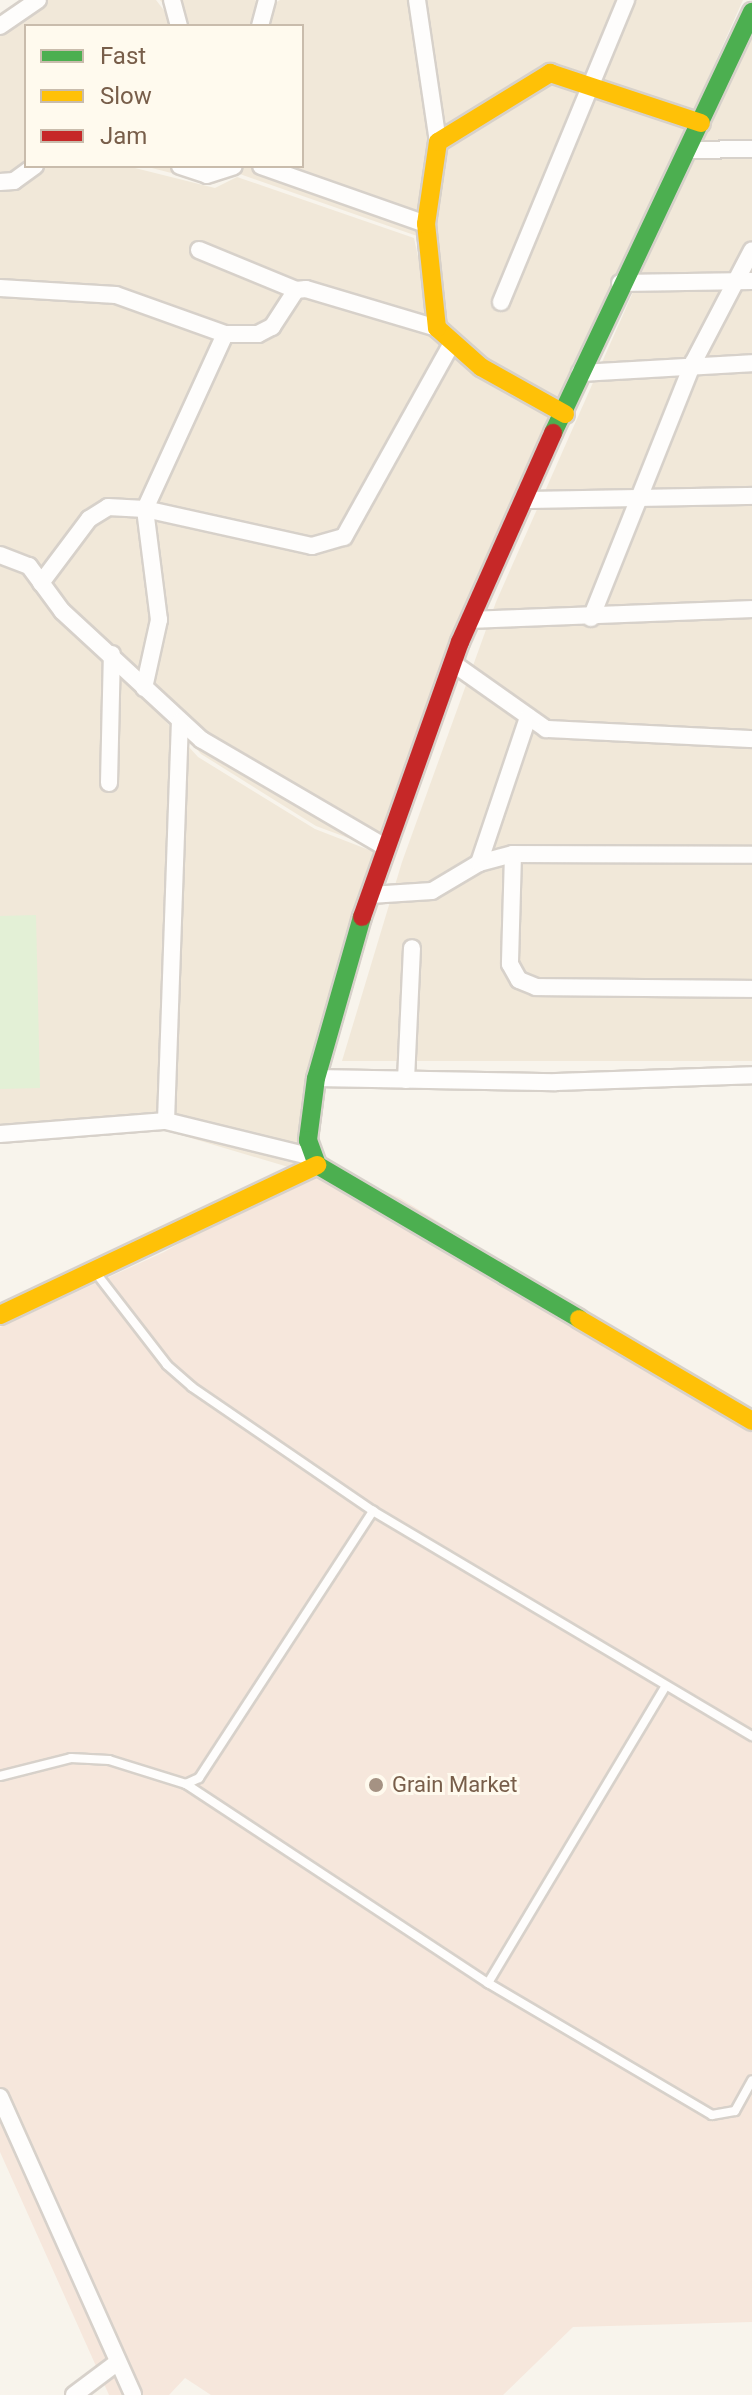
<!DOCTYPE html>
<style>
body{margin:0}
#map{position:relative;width:752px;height:2395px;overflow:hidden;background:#f8f4ec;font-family:Roboto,sans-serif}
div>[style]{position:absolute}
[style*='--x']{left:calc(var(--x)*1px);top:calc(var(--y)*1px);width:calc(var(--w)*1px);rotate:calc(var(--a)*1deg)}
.residential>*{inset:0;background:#f1e8d9}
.commercial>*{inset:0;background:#f6e7dc}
.green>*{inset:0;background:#e3f0d6}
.roads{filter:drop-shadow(2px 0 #d7d1ca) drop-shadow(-2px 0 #d7d1ca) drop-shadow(0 2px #d7d1ca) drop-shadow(0 -2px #d7d1ca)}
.lane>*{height:8px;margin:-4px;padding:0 4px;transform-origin:4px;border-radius:4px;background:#fefdfc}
.street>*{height:16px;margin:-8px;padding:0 8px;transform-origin:8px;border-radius:8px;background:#fefdfc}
.fast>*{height:18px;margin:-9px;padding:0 9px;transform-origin:9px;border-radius:9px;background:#4caf50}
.slow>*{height:18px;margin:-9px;padding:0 9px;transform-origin:9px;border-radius:9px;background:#ffc107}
.jam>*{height:18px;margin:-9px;padding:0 9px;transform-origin:9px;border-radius:9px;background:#c62828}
.dots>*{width:22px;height:22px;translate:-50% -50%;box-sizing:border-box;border:4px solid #fffaee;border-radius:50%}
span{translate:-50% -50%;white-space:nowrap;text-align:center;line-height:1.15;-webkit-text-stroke:6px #fffaee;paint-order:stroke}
.poi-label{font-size:22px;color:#785e4a}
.left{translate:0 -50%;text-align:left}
.legend{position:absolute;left:24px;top:24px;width:280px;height:144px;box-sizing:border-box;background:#fffaee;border:2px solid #c9bcac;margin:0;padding:10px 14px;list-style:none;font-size:24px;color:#785e4a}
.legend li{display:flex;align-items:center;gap:16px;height:40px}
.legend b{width:40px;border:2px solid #c9bcac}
</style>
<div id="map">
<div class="residential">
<div style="clip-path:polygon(42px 0,156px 0,176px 26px,26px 26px,26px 166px,127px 166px,215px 188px,237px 177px,414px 238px,432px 323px,447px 352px,556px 422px,383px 851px,316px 826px,201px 754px,30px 565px,0 557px,0 30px)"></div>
<div style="clip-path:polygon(160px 0,255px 0,265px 9px,280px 0,743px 0,557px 416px,451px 349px,417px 236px,237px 173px,214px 184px,144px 166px,302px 166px,302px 26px,181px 26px)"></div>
<div style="clip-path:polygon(752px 23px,752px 1061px,342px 1061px,402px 862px,496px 602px)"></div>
<div style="clip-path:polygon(0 561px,27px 568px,198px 757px,315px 829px,382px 855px,348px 952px,295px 1169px,164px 1130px,0 1136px)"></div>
</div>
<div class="commercial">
<div style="clip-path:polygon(323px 1164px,400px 1198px,752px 1418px,752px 2322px,573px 2327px,503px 2395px,211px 2395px,185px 2378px,169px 2395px,109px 2395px,0 2152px,0 1327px,164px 1252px)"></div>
</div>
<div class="green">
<div style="clip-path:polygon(36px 915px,40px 1088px,0 1089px,0 916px)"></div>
</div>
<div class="roads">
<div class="lane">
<div style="--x:96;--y:1273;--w:116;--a:52.3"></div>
<div style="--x:167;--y:1365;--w:33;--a:41"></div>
<div style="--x:192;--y:1387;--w:219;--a:34.4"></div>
<div style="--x:373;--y:1511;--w:441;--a:30.7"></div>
<div style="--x:0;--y:1776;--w:73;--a:-14.2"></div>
<div style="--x:71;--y:1758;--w:38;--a:3"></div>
<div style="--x:109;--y:1760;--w:81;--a:17.3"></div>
<div style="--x:186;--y:1784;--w:14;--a:-25"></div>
<div style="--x:199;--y:1778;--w:319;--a:-56.9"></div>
<div style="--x:186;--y:1784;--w:362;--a:33.4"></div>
<div style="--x:488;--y:1983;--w:260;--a:30.5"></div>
<div style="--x:712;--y:2115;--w:23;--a:-10"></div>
<div style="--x:735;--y:2111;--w:35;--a:-61"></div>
<div style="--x:488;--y:1983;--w:346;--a:-59.1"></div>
</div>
<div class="street">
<div style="--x:172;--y:0;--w:27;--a:75"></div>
<div style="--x:417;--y:0;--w:144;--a:81.6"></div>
<div style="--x:0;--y:26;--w:46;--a:-34.4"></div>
<div style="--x:260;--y:26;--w:27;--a:-75"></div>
<div style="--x:689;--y:150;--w:63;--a:-0.9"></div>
<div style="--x:180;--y:166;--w:28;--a:18"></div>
<div style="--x:207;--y:175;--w:28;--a:-18"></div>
<div style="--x:261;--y:166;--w:175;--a:19.4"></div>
<div style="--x:0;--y:182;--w:14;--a:-4"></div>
<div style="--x:14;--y:181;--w:26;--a:-36"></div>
<div style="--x:199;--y:250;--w:105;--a:22.4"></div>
<div style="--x:620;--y:283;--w:132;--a:-0.9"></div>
<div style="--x:0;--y:288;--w:116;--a:3.5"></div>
<div style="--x:116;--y:295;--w:116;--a:19.7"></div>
<div style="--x:225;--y:334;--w:33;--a:0"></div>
<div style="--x:258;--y:334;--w:16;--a:-27"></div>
<div style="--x:272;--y:327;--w:44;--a:-57"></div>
<div style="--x:296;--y:290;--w:10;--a:-6"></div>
<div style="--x:306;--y:289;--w:137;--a:16.6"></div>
<div style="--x:501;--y:302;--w:327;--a:-67.5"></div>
<div style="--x:580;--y:373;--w:172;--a:-3.3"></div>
<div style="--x:523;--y:500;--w:229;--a:-1"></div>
<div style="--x:0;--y:555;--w:31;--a:21"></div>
<div style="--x:29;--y:566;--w:56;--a:53.7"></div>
<div style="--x:62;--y:611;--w:190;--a:42.7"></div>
<div style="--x:202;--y:740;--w:214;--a:30.3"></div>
<div style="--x:41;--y:583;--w:80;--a:-53.1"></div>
<div style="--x:89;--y:519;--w:22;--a:-32"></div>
<div style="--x:108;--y:507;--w:37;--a:3"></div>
<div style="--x:145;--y:509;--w:171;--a:12.5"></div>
<div style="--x:312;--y:546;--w:33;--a:-16"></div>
<div style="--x:344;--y:537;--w:220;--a:-60.9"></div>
<div style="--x:591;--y:618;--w:275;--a:-68.2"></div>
<div style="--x:693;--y:363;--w:127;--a:-62.4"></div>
<div style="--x:470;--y:620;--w:282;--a:-2.2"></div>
<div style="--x:454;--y:664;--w:113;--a:35.2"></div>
<div style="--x:546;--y:729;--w:206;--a:2.8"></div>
<div style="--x:144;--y:688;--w:70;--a:-77.6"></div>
<div style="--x:159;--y:620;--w:112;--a:-97.2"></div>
<div style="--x:145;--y:509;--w:192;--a:-65.4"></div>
<div style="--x:109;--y:783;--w:129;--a:-88.7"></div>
<div style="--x:513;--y:854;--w:110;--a:91.6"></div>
<div style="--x:510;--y:964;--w:18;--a:61"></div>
<div style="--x:519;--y:980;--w:18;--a:22"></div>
<div style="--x:536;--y:987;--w:216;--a:0.5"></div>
<div style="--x:479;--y:863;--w:35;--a:-15"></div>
<div style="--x:513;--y:854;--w:239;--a:0.2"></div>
<div style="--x:370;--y:895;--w:62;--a:-3.7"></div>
<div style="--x:432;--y:891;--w:55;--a:-30.8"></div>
<div style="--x:479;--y:863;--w:154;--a:-71.4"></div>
<div style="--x:316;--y:1078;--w:240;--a:1"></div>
<div style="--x:556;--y:1082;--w:196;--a:-2"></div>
<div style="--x:406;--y:1080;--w:132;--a:-87.4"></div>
<div style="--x:166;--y:1121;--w:400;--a:-88"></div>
<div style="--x:0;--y:1134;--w:167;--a:-4.5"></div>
<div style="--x:166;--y:1121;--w:147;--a:13.8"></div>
<div style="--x:0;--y:2097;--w:326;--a:65.9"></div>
<div style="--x:74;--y:2395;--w:55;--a:-36.9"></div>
</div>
<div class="fast">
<div style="--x:553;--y:433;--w:466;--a:-64.7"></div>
<div style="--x:362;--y:917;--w:167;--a:105.9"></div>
<div style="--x:316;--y:1078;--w:63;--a:97.4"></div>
<div style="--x:308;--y:1140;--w:27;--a:70"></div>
<div style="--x:317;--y:1165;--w:304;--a:30.4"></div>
</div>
<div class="slow">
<div style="--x:565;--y:414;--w:96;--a:-150.8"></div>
<div style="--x:481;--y:367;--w:59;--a:-138.4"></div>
<div style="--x:437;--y:328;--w:105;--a:-96"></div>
<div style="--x:426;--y:224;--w:83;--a:-81.7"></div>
<div style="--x:438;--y:142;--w:132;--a:-31.6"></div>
<div style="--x:550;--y:73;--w:159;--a:18.3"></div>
<div style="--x:0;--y:1315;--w:351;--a:-25.3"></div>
<div style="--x:579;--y:1319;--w:201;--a:30.5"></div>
</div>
<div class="jam">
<div style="--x:362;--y:917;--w:292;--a:-70.4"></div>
<div style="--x:460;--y:642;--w:229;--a:-66"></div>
</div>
</div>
<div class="dots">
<div style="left:376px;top:1785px;background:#a59283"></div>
</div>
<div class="poi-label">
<span class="left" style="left:392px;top:1785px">Grain Market</span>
</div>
<ul class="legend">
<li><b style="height:10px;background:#4caf50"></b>Fast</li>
<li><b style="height:10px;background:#ffc107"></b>Slow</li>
<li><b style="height:10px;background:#c62828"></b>Jam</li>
</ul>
</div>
